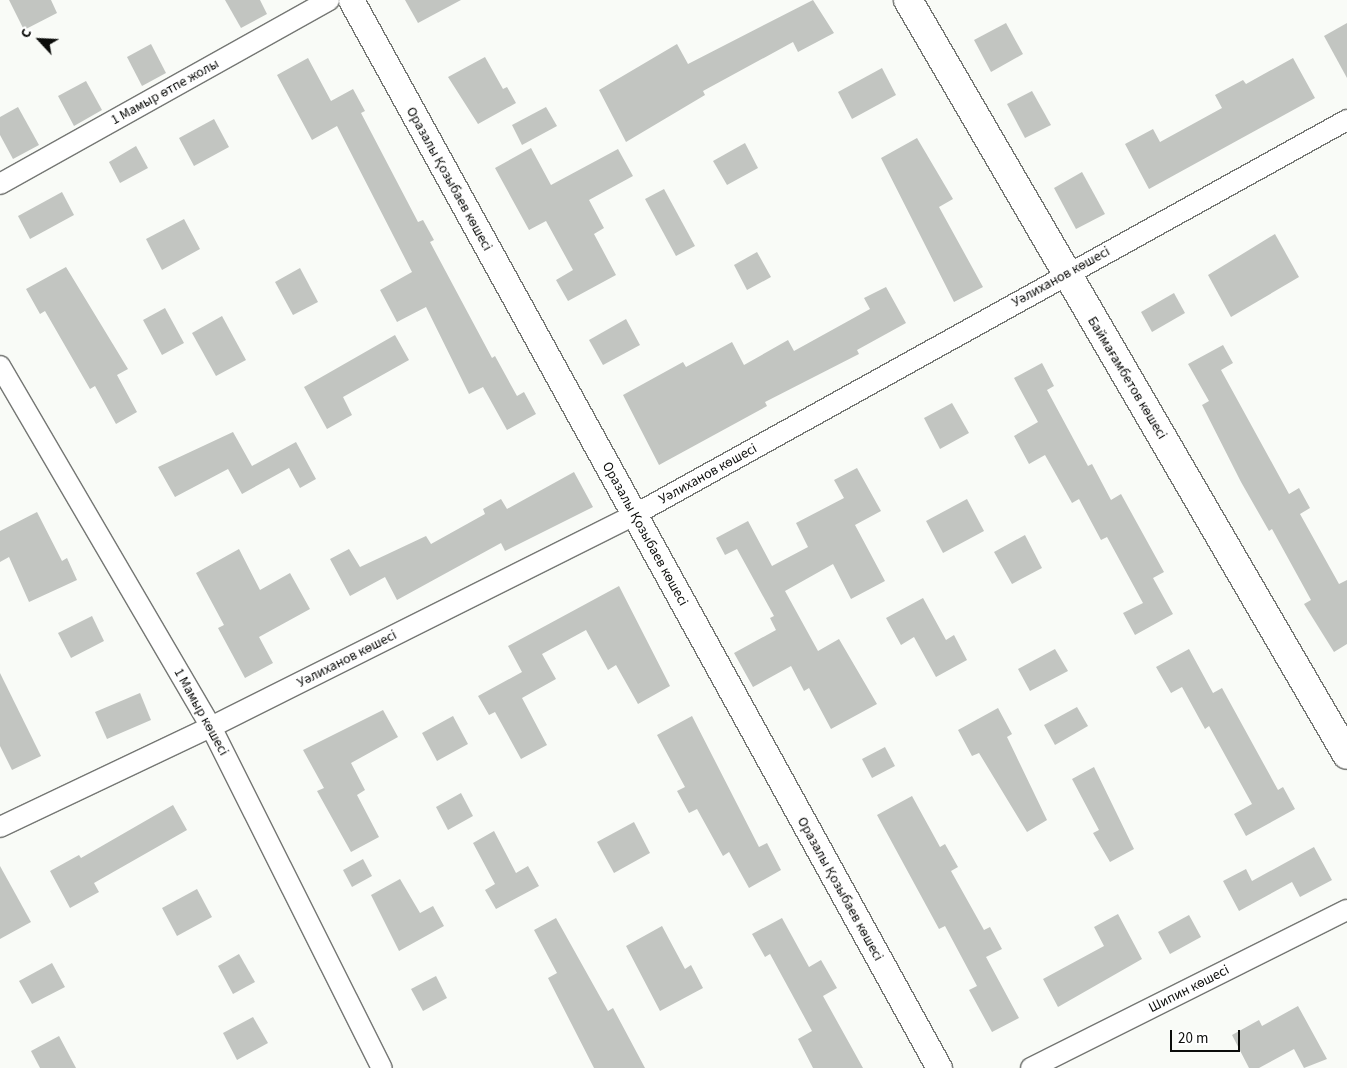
<!DOCTYPE html>
<meta charset="utf-8">
<style>
body{margin:0}
#map{position:relative;width:1347px;height:1068px;overflow:hidden;background:#f9fbf7;font-family:"Source Sans 3",sans-serif}
div>[style]{position:absolute}
[style*='--x']{left:calc(var(--x)*1px);top:calc(var(--y)*1px);width:calc(var(--w)*1px);rotate:calc(var(--a)*1deg)}
.building>*{inset:0;background:#c2c5c1}
.roads{filter:drop-shadow(1px 0 #757774) drop-shadow(-1px 0 #757774) drop-shadow(0 1px #757774) drop-shadow(0 -1px #757774)}
.minor>*{height:20px;margin:-10px;padding:0 10px;transform-origin:10px;border-radius:10px;background:#fff}
.tertiary>*{height:25px;margin:-12.5px;padding:0 12.5px;transform-origin:12.5px;border-radius:12.5px;background:#fff}
.secondary>*{height:28px;margin:-14px;padding:0 14px;transform-origin:14px;border-radius:14px;background:#fff}
span{translate:-50% -50%;white-space:nowrap;text-align:center;line-height:1.15;-webkit-text-stroke:4px #fff;paint-order:stroke}
.street-label{font-size:14px;color:#0c0d0b}
.north{position:absolute;left:15px;top:15px;width:50px;height:50px;-webkit-text-stroke:4px #fff;paint-order:stroke;rotate:295deg;font-size:14px;font-weight:700;line-height:20px;text-align:center;color:#0c0d0b}
.north::after{content:'';display:block;margin:auto;width:18px;height:22px;background:#0c0d0b;clip-path:polygon(50% 0,100% 100%,50% 72%,0 100%)}
.scale{position:absolute;left:1170px;top:1030px;width:70px;height:22px;box-sizing:border-box;border:2px solid #0c0d0b;border-top:0;padding-left:6px;font-size:15px;line-height:18px;white-space:nowrap;color:#0c0d0b;-webkit-text-stroke:4px #fff;paint-order:stroke}
</style>
<div id="map">
<div class="building">
<div style="clip-path:polygon(9px 0,51px 0,57px 13px,24px 30px)"></div>
<div style="clip-path:polygon(225px 0,260px 0,267px 14px,241px 28px)"></div>
<div style="clip-path:polygon(405px 0,461px 0,418px 23px)"></div>
<div style="clip-path:polygon(813px 0,834px 33px,798px 52px,793px 42px,703px 91px,705px 95px,626px 142px,599px 90px,677px 44px,688px 64px)"></div>
<div style="clip-path:polygon(1006px 23px,1023px 54px,991px 72px,974px 40px)"></div>
<div style="clip-path:polygon(1347px 23px,1347px 78px,1324px 36px)"></div>
<div style="clip-path:polygon(151px 44px,166px 73px,142px 86px,127px 57px)"></div>
<div style="clip-path:polygon(485px 57px,503px 89px,507px 87px,516px 103px,478px 124px,448px 77px)"></div>
<div style="clip-path:polygon(308px 58px,331px 101px,353px 89px,365px 111px,361px 113px,418px 222px,423px 220px,434px 240px,430px 242px,492px 358px,495px 356px,517px 396px,524px 392px,536px 414px,507px 430px,483px 387px,469px 394px,426px 307px,397px 322px,380px 290px,412px 272px,337px 126px,312px 140px,277px 75px)"></div>
<div style="clip-path:polygon(1293px 58px,1315px 98px,1149px 189px,1125px 144px,1153px 129px,1160px 142px,1222px 108px,1215px 95px,1243px 80px,1246px 84px)"></div>
<div style="clip-path:polygon(882px 68px,896px 95px,852px 119px,838px 92px)"></div>
<div style="clip-path:polygon(86px 81px,102px 110px,74px 126px,58px 96px)"></div>
<div style="clip-path:polygon(1032px 91px,1051px 125px,1025px 138px,1007px 104px)"></div>
<div style="clip-path:polygon(18px 107px,39px 145px,13px 159px,0 135px,0 117px)"></div>
<div style="clip-path:polygon(546px 107px,557px 126px,522px 145px,512px 125px)"></div>
<div style="clip-path:polygon(214px 119px,229px 147px,194px 166px,179px 138px)"></div>
<div style="clip-path:polygon(917px 138px,953px 199px,939px 207px,983px 287px,954px 302px,881px 158px)"></div>
<div style="clip-path:polygon(745px 143px,758px 168px,727px 185px,713px 161px)"></div>
<div style="clip-path:polygon(136px 146px,148px 168px,120px 183px,109px 162px)"></div>
<div style="clip-path:polygon(531px 148px,551px 185px,618px 149px,633px 176px,589px 200px,604px 228px,594px 234px,616px 275px,568px 301px,556px 280px,573px 270px,546px 221px,529px 230px,495px 168px)"></div>
<div style="clip-path:polygon(1082px 172px,1105px 214px,1076px 229px,1054px 188px)"></div>
<div style="clip-path:polygon(664px 189px,695px 246px,676px 256px,645px 199px)"></div>
<div style="clip-path:polygon(62px 192px,74px 215px,30px 239px,18px 216px)"></div>
<div style="clip-path:polygon(184px 219px,200px 249px,162px 270px,146px 239px)"></div>
<div style="clip-path:polygon(1275px 234px,1299px 277px,1231px 317px,1208px 275px)"></div>
<div style="clip-path:polygon(757px 252px,771px 277px,747px 290px,734px 265px)"></div>
<div style="clip-path:polygon(66px 267px,128px 369px,117px 375px,137px 412px,116px 424px,95px 386px,90px 389px,45px 311px,40px 314px,26px 289px)"></div>
<div style="clip-path:polygon(300px 268px,318px 302px,293px 315px,275px 282px)"></div>
<div style="clip-path:polygon(886px 287px,906px 323px,857px 350px,859px 354px,765px 402px,767px 406px,659px 465px,623px 395px,683px 362px,686px 367px,732px 342px,744px 365px,788px 340px,794px 351px,870px 309px,864px 298px)"></div>
<div style="clip-path:polygon(1174px 293px,1185px 313px,1152px 332px,1141px 312px)"></div>
<div style="clip-path:polygon(165px 308px,184px 343px,162px 355px,143px 320px)"></div>
<div style="clip-path:polygon(222px 316px,246px 360px,216px 376px,192px 333px)"></div>
<div style="clip-path:polygon(626px 319px,640px 345px,603px 365px,589px 340px)"></div>
<div style="clip-path:polygon(395px 335px,409px 360px,343px 397px,352px 415px,327px 429px,304px 387px)"></div>
<div style="clip-path:polygon(1223px 345px,1233px 363px,1221px 370px,1289px 494px,1299px 488px,1310px 508px,1300px 514px,1339px 584px,1347px 580px,1347px 644px,1334px 652px,1304px 604px,1311px 600px,1272px 529px,1269px 531px,1241px 482px,1202px 405px,1209px 401px,1188px 364px)"></div>
<div style="clip-path:polygon(1042px 363px,1054px 386px,1047px 390px,1088px 466px,1092px 464px,1111px 500px,1121px 494px,1164px 572px,1153px 578px,1173px 614px,1135px 635px,1123px 613px,1143px 603px,1107px 537px,1101px 540px,1079px 499px,1072px 503px,1045px 455px,1029px 464px,1014px 436px,1038px 422px,1014px 378px)"></div>
<div style="clip-path:polygon(952px 403px,969px 433px,940px 449px,924px 418px)"></div>
<div style="clip-path:polygon(233px 432px,252px 466px,296px 442px,316px 479px,300px 488px,289px 468px,242px 494px,228px 469px,175px 497px,158px 467px)"></div>
<div style="clip-path:polygon(857px 468px,881px 511px,855px 525px,885px 581px,851px 599px,833px 564px,785px 591px,818px 651px,839px 639px,877px 704px,831px 729px,809px 688px,804px 691px,791px 666px,753px 687px,734px 653px,776px 630px,770px 618px,774px 616px,737px 549px,725px 555px,716px 538px,748px 521px,772px 566px,808px 547px,796px 523px,844px 498px,834px 480px)"></div>
<div style="clip-path:polygon(574px 472px,593px 507px,505px 551px,501px 543px,397px 600px,385px 577px,350px 596px,330px 559px,349px 549px,360px 567px,426px 536px,431px 544px,485px 514px,483px 509px,501px 499px,507px 509px)"></div>
<div style="clip-path:polygon(967px 499px,984px 531px,943px 553px,926px 521px)"></div>
<div style="clip-path:polygon(37px 512px,62px 561px,67px 558px,77px 580px,29px 602px,9px 557px,0 562px,0 531px)"></div>
<div style="clip-path:polygon(1025px 535px,1042px 568px,1012px 584px,994px 552px)"></div>
<div style="clip-path:polygon(239px 549px,260px 590px,290px 573px,310px 609px,259px 637px,273px 663px,245px 678px,218px 628px,224px 625px,196px 573px)"></div>
<div style="clip-path:polygon(619px 586px,670px 686px,638px 704px,616px 665px,608px 670px,586px 630px,542px 654px,556px 679px,522px 698px,547px 745px,521px 759px,495px 712px,489px 715px,478px 696px,522px 672px,508px 646px)"></div>
<div style="clip-path:polygon(923px 598px,946px 640px,954px 635px,967px 660px,936px 677px,914px 637px,901px 645px,886px 618px)"></div>
<div style="clip-path:polygon(92px 616px,104px 641px,71px 658px,58px 633px)"></div>
<div style="clip-path:polygon(1055px 649px,1068px 671px,1030px 691px,1018px 669px)"></div>
<div style="clip-path:polygon(1189px 649px,1213px 693px,1222px 688px,1278px 790px,1283px 787px,1295px 809px,1246px 836px,1234px 814px,1252px 804px,1209px 726px,1205px 729px,1182px 687px,1171px 693px,1156px 667px)"></div>
<div style="clip-path:polygon(0 673px,41px 756px,12px 770px,0 746px)"></div>
<div style="clip-path:polygon(140px 693px,151px 720px,107px 739px,95px 712px)"></div>
<div style="clip-path:polygon(1077px 707px,1088px 726px,1055px 745px,1044px 725px)"></div>
<div style="clip-path:polygon(998px 708px,1012px 734px,1007px 737px,1047px 820px,1027px 832px,979px 753px,972px 756px,958px 730px)"></div>
<div style="clip-path:polygon(383px 710px,398px 737px,351px 763px,365px 790px,357px 795px,379px 837px,351px 852px,317px 791px,324px 788px,303px 750px)"></div>
<div style="clip-path:polygon(453px 716px,468px 744px,437px 761px,422px 733px)"></div>
<div style="clip-path:polygon(692px 716px,759px 847px,767px 843px,781px 870px,749px 888px,729px 852px,723px 856px,697px 809px,689px 813px,677px 791px,685px 787px,657px 735px)"></div>
<div style="clip-path:polygon(885px 747px,895px 766px,872px 778px,862px 759px)"></div>
<div style="clip-path:polygon(1094px 767px,1134px 849px,1110px 862px,1093px 833px,1099px 830px,1072px 779px)"></div>
<div style="clip-path:polygon(461px 793px,473px 816px,448px 830px,436px 807px)"></div>
<div style="clip-path:polygon(912px 796px,940px 847px,945px 844px,958px 867px,951px 871px,984px 930px,990px 927px,1002px 949px,986px 957px,1019px 1018px,992px 1032px,969px 990px,977px 986px,945px 926px,939px 929px,877px 815px)"></div>
<div style="clip-path:polygon(173px 805px,187px 830px,94px 883px,99px 892px,70px 908px,50px 871px,79px 855px,81px 858px)"></div>
<div style="clip-path:polygon(634px 822px,650px 853px,614px 873px,597px 842px)"></div>
<div style="clip-path:polygon(494px 831px,516px 873px,528px 866px,539px 886px,496px 909px,485px 890px,495px 884px,473px 843px)"></div>
<div style="clip-path:polygon(1314px 847px,1332px 880px,1300px 897px,1292px 882px,1239px 911px,1223px 881px,1246px 869px,1252px 881px)"></div>
<div style="clip-path:polygon(363px 859px,372px 876px,352px 887px,343px 870px)"></div>
<div style="clip-path:polygon(0 866px,31px 922px,0 939px)"></div>
<div style="clip-path:polygon(400px 879px,420px 913px,433px 906px,444px 926px,399px 951px,371px 895px)"></div>
<div style="clip-path:polygon(197px 889px,212px 917px,177px 936px,162px 908px)"></div>
<div style="clip-path:polygon(1118px 914px,1142px 959px,1058px 1007px,1043px 979px,1104px 946px,1094px 927px)"></div>
<div style="clip-path:polygon(1189px 915px,1201px 937px,1170px 954px,1158px 932px)"></div>
<div style="clip-path:polygon(556px 918px,608px 1011px,613px 1008px,645px 1068px,594px 1068px,548px 978px,557px 973px,534px 930px)"></div>
<div style="clip-path:polygon(782px 918px,809px 967px,821px 960px,837px 988px,823px 996px,863px 1068px,813px 1068px,798px 1039px,812px 1031px,770px 954px,765px 957px,752px 934px)"></div>
<div style="clip-path:polygon(662px 926px,685px 969px,691px 965px,703px 988px,660px 1011px,626px 946px)"></div>
<div style="clip-path:polygon(239px 954px,255px 982px,233px 994px,218px 966px)"></div>
<div style="clip-path:polygon(52px 963px,65px 987px,32px 1004px,19px 981px)"></div>
<div style="clip-path:polygon(436px 976px,447px 998px,423px 1011px,411px 989px)"></div>
<div style="clip-path:polygon(1298px 1006px,1327px 1059px,1304px 1068px,1294px 1049px,1259px 1068px,1249px 1068px,1232px 1035px,1259px 1020px,1262px 1026px)"></div>
<div style="clip-path:polygon(253px 1017px,268px 1043px,237px 1060px,223px 1033px)"></div>
<div style="clip-path:polygon(59px 1036px,76px 1068px,40px 1068px,31px 1051px)"></div>
</div>
<div class="roads">
<div class="minor">
<div style="--x:0;--y:184;--w:377;--a:-29.2"></div>
<div style="--x:0;--y:366;--w:418;--a:59.7"></div>
<div style="--x:211;--y:727;--w:381;--a:63.4"></div>
<div style="--x:0;--y:827;--w:233;--a:-25.4"></div>
<div style="--x:211;--y:727;--w:473;--a:-26.6"></div>
<div style="--x:634;--y:515;--w:815;--a:-28.99"></div>
<div style="--x:1031;--y:1068;--w:353;--a:-26.6"></div>
</div>
<div class="tertiary">
<div style="--x:351;--y:0;--w:1219;--a:61.16"></div>
</div>
<div class="secondary">
<div style="--x:908;--y:0;--w:873;--a:59.82"></div>
</div>
</div>
<div class="street-label">
<span style="left:165px;top:92px;rotate:-29deg">1 Мамыр өтпе жолы</span>
<span style="left:449px;top:179px;rotate:61deg">Оразалы Қозыбаев көшесі</span>
<span style="left:1061px;top:277px;rotate:-29deg">Уәлиханов көшесі</span>
<span style="left:1127px;top:378px;rotate:59deg">Баймағамбетов көшесі</span>
<span style="left:708px;top:474px;rotate:-29deg">Уәлиханов көшесі</span>
<span style="left:645px;top:534px;rotate:61deg">Оразалы Қозыбаев көшесі</span>
<span style="left:347px;top:659px;rotate:-27deg">Уәлиханов көшесі</span>
<span style="left:201px;top:712px;rotate:61deg">1 Мамыр көшесі</span>
<span style="left:840px;top:889px;rotate:61deg">Оразалы Қозыбаев көшесі</span>
<span style="left:1189px;top:989px;rotate:-27deg">Шипин көшесі</span>
</div>
<div class="north">С</div>
<div class="scale">20 m</div>
</div>
